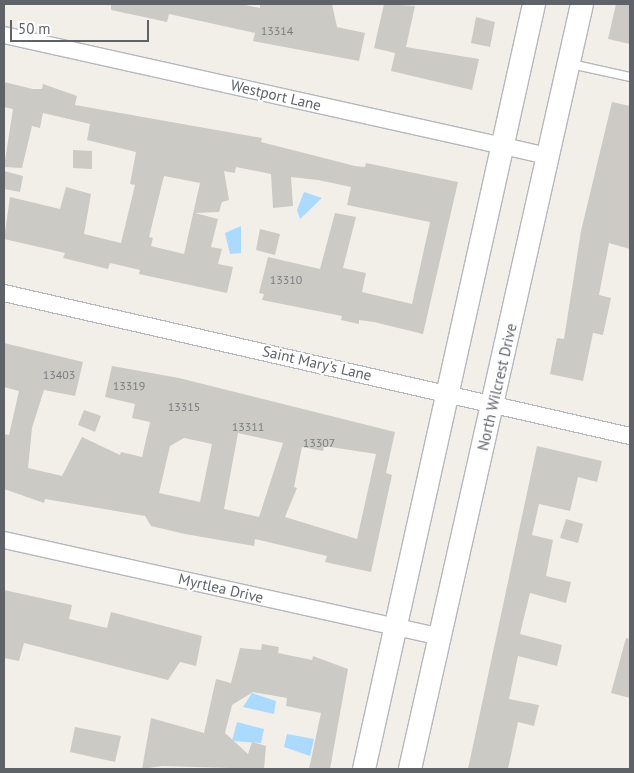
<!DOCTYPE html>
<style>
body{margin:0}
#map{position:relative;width:634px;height:773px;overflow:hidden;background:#f1efe8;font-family:"PT Sans",sans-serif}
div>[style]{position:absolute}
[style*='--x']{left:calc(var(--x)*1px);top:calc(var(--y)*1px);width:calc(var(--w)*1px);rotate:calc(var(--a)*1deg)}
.water>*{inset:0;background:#aadaff}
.building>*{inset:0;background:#cccac5}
.roads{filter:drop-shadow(1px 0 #b5b8bc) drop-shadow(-1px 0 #b5b8bc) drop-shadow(0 1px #b5b8bc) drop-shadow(0 -1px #b5b8bc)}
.service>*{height:8px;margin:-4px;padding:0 4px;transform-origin:4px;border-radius:4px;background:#fff}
.minor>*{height:16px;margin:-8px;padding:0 8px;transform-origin:8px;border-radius:8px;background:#fff}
.secondary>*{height:22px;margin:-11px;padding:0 11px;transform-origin:11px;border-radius:11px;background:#fff}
span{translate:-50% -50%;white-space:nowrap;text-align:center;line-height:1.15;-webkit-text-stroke:4px #fff;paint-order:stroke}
.number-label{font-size:12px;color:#7a7d7f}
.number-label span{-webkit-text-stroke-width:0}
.street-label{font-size:15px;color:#5f6368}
.frame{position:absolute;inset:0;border:5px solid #5f6368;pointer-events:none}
.scale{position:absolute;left:10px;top:20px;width:139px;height:22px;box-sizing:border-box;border:2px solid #5f6368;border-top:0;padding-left:6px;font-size:15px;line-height:18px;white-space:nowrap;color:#5f6368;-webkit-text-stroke:4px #fff;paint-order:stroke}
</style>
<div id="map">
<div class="water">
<div style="clip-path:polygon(304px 192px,322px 198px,300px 219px,297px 210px)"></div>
<div style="clip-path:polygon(241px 226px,241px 253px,230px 254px,225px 233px)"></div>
<div style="clip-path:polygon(252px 693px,276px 701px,274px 714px,243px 707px)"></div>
<div style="clip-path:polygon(237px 722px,264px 729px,261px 743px,232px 741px)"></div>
<div style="clip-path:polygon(287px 734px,314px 739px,310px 756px,284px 747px)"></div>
</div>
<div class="building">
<div style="clip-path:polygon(111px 4px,241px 4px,260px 8px,260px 4px,332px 4px,337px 27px,365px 33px,359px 61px,253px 41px,255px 33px,169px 14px,167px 22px,111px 10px)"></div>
<div style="clip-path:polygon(384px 4px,415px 6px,406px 47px,479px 59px,472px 90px,391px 71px,395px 53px,374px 48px)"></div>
<div style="clip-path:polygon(616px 4px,630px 4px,630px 44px,608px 39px)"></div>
<div style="clip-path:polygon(476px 17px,495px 22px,490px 47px,471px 43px)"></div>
<div style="clip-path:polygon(evenodd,4px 82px,33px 89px,42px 89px,43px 84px,77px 96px,75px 105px,262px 138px,261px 142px,355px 166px,365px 167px,366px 163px,458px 182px,423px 334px,374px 322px,359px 320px,359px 324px,341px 320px,342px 316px,262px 300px,264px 294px,259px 293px,268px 257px,320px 269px,335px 213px,356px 217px,343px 268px,366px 273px,362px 292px,412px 304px,430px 222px,347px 205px,351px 187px,318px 180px,291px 177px,293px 206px,273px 208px,271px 174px,236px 167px,235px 173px,224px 171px,229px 200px,222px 202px,219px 212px,195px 213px,218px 219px,211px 247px,222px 249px,218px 264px,233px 267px,227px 293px,139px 274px,140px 270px,110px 263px,108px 269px,63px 258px,65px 253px,4px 239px,10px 197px,60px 209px,66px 187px,91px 194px,84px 234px,121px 243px,135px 185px,130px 184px,136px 152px,87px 140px,90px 124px,43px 113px,40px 128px,32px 126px,22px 168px,4px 167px,13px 109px,4px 107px,4px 82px,164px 176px,200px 183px,184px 254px,151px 246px,153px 238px,149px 237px,164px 176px)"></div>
<div style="clip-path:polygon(612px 102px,630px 106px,630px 249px,609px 243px,599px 295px,611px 298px,603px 335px,593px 333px,583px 381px,550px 374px,557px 338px,564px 339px,581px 231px)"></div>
<div style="clip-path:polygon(73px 150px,92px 151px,92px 169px,73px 168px)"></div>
<div style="clip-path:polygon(4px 171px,23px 176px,20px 192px,4px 189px)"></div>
<div style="clip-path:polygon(260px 229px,280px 234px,275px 255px,256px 250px)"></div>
<div style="clip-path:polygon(evenodd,4px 343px,83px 362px,75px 396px,44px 390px,32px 428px,28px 468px,62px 476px,82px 437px,120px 455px,121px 452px,142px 457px,150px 422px,132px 418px,135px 404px,105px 397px,112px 366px,179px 378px,395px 432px,386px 473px,392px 475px,371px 572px,325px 562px,327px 556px,255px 539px,254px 546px,185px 534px,151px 526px,145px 516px,45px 499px,44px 503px,4px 489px,4px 434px,9px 435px,19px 391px,4px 387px,4px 343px,238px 433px,283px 443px,259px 517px,224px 509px,238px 433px,4px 343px,184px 438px,212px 444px,200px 502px,159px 493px,170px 446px,184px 438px,4px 343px,324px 446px,376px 454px,357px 539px,285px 517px,297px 488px,294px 487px,302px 447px,323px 451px,324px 446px)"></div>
<div style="clip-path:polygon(84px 410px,101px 416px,95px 432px,78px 425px)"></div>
<div style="clip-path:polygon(537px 446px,602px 461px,597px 482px,578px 477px,570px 511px,539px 504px,532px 535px,553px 540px,546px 576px,571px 582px,566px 603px,530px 593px,520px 634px,562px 645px,557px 666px,518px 656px,509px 699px,539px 705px,534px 726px,518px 722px,508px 769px,468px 769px)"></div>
<div style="clip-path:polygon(566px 519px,583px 524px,578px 543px,560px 538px)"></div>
<div style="clip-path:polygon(4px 590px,72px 605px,69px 619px,107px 628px,111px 612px,202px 636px,196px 666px,180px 662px,168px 680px,24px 643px,19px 661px,4px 658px)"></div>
<div style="clip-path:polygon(626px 638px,630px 639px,630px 698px,611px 693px)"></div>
<div style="clip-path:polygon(262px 644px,279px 647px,278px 653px,312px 660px,313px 656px,348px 669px,330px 769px,309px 769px,321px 713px,286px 706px,287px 698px,253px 692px,232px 705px,225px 733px,248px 754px,252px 742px,266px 746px,264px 769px,162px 766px,142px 769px,151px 718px,204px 733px,216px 679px,231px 683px,240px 648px,261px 650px)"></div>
<div style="clip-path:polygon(75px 727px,121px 736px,115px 762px,70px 752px)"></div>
</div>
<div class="roads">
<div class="service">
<div style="--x:571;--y:64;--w:60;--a:12.4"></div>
</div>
<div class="minor">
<div style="--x:4;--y:35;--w:557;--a:12.54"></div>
<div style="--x:4;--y:293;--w:642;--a:12.87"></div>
<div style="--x:4;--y:540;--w:444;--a:12.5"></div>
</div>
<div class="secondary">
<div style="--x:364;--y:769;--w:784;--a:-77.47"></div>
<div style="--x:410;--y:769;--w:784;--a:-77.33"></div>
</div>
</div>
<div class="number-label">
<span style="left:277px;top:31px">13314</span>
<span style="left:286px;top:280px">13310</span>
<span style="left:59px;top:375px">13403</span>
<span style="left:129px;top:386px">13319</span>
<span style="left:184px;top:407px">13315</span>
<span style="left:248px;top:427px">13311</span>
<span style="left:319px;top:443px">13307</span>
</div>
<div class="street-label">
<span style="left:276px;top:95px;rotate:13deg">Westport Lane</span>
<span style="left:317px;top:363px;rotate:13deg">Saint Mary's Lane</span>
<span style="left:497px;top:387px;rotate:-77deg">North Wilcrest Drive</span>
<span style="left:221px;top:588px;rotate:13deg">Myrtlea Drive</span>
</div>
<div class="frame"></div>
<div class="scale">50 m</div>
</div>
